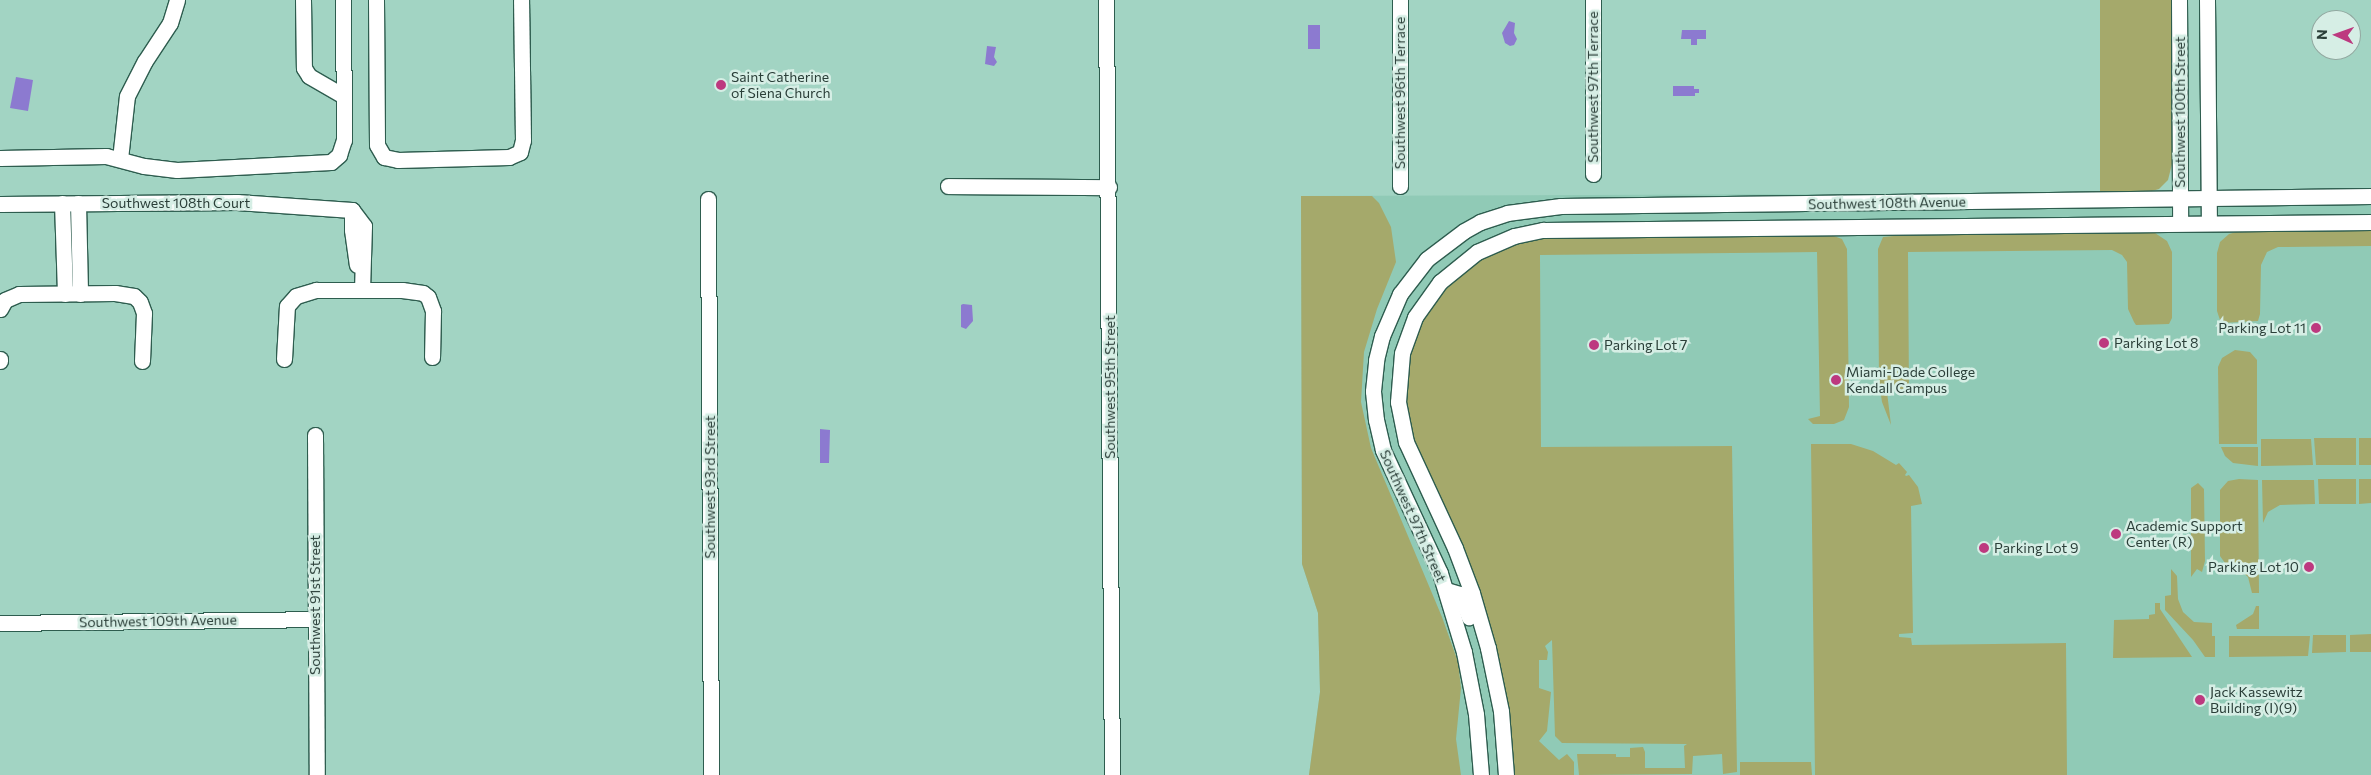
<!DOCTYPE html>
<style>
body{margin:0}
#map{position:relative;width:2371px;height:775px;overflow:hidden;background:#a2d4c3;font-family:Commissioner,sans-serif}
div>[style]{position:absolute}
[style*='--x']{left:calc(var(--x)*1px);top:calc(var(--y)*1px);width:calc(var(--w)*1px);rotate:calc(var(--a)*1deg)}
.built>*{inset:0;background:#90cab6}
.green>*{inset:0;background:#a5a96b}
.water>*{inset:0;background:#8c7ad0}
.roads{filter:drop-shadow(1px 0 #2e5d4f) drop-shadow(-1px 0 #2e5d4f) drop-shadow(0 1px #2e5d4f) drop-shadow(0 -1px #2e5d4f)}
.minor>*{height:15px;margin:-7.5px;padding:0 7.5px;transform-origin:7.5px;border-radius:7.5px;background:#fff}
.dots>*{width:14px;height:14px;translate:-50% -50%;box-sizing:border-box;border:2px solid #d6eee5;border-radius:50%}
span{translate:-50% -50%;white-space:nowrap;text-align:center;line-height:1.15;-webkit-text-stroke:5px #d6eee5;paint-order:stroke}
.poi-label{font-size:14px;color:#2b3f39}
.left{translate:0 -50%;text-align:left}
.right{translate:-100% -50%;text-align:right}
.street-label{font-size:14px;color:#2b3f39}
.north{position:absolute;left:2311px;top:10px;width:50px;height:50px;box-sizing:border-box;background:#d6eee5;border:1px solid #92a8a0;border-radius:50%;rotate:272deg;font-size:14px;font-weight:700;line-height:20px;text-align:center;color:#2b3f39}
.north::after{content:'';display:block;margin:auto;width:18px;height:22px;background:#bd397f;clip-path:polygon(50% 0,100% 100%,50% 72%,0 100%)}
</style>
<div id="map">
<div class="built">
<div style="clip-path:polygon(2371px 188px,2371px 775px,1309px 775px,1320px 692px,1318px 613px,1302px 564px,1301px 196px,2100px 193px)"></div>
</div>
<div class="green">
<div style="clip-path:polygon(2100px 0,2172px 0,2172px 164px,2168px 180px,2159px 189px,2152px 191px,2100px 193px)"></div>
<div style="clip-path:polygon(1301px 196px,1372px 196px,1379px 203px,1391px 227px,1396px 262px,1377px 309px,1364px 352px,1361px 402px,1371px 448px,1442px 617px,1458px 662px,1461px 688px,1456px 739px,1461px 775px,1309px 775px,1320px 692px,1318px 613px,1302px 564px)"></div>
<div style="clip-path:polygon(2371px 230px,2371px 246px,2278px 247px,2267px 252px,2261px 265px,2260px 314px,2258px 321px,2221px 323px,2217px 311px,2217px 253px,2220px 242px,2229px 234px,2240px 231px)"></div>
<div style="clip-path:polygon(2152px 231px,2167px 241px,2172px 252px,2172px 318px,2169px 324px,2136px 325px,2134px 322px,2128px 309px,2127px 262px,2122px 255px,2112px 250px,1908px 252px,1909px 391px,1897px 388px,1887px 392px,1891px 425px,1882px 402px,1879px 382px,1878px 249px,1883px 237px,1936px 232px)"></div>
<div style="clip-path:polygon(1831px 235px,1842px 239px,1847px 249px,1849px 407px,1844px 420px,1834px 424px,1813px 424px,1808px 419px,1820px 416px,1817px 252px,1540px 255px,1541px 447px,1732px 446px,1737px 772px,1723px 774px,1722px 754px,1693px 756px,1692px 774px,1579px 775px,1577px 754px,1616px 754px,1616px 757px,1630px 757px,1630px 748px,1643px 747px,1645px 752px,1645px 768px,1685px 768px,1684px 746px,1687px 744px,1562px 743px,1555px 736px,1552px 640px,1545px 646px,1548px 652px,1547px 660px,1539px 660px,1539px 688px,1551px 692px,1547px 731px,1539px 741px,1559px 760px,1567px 754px,1574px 762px,1574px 775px,1512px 775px,1506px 702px,1497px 655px,1480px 591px,1466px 555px,1415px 444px,1405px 400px,1406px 364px,1413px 340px,1424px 316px,1451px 280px,1470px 264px,1492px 252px,1523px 241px,1544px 237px)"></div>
<div style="clip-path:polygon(2255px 325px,2247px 332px,2238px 333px,2230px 332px,2222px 326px)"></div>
<div style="clip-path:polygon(2235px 350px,2250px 352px,2257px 360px,2257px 444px,2219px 444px,2218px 367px,2222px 358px)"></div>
<div style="clip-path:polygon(2314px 438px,2356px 438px,2356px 465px,2316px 465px)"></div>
<div style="clip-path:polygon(2359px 438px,2371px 438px,2371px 465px,2359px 465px)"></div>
<div style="clip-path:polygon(2261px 439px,2311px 439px,2313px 465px,2261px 466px)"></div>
<div style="clip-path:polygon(1811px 444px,1851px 444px,1873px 451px,1896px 465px,1899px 463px,1907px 472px,1905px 475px,1906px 476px,1909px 475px,1918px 487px,1922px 504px,1911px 506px,1913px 633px,1899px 634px,1899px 637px,1911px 638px,1912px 645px,2066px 643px,2067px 775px,1815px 775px)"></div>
<div style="clip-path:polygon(2221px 447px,2258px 447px,2258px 466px,2233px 463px,2225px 456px)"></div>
<div style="clip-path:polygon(2239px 479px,2258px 480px,2259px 593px,2252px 593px,2248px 577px,2238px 568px,2225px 563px,2220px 556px,2220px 490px,2228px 481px)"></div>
<div style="clip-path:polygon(2356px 479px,2356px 504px,2319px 504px,2318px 479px)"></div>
<div style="clip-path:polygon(2359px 479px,2371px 479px,2371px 503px,2359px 504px)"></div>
<div style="clip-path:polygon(2262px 480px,2314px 480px,2315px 504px,2280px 505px,2268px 512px,2263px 523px)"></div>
<div style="clip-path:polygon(2198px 483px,2204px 489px,2205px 561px,2202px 572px,2197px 569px,2191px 577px,2191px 488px)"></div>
<div style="clip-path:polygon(2171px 569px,2177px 576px,2178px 599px,2183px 612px,2194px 622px,2212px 623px,2212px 636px,2215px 636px,2215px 657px,2205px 657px,2193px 640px,2165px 610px,2165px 596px,2171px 595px)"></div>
<div style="clip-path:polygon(2155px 603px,2160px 603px,2160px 609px,2192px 657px,2113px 658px,2114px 620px,2149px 619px,2149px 615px,2155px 614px)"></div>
<div style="clip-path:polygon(2256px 606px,2259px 606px,2259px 629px,2237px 629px,2236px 625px,2253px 614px)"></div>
<div style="clip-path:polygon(2371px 634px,2371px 652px,2350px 652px,2350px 635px)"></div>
<div style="clip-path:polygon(2313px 635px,2346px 635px,2346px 652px,2312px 653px)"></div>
<div style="clip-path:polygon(2229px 636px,2310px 636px,2308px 656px,2229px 657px)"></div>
<div style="clip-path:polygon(1740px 762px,1811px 762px,1812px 775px,1740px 775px)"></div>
</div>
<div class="water">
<div style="clip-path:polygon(1509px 21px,1515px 23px,1514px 33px,1517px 39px,1514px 45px,1510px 46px,1505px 43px,1502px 33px)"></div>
<div style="clip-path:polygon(1308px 25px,1320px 25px,1320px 49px,1308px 49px)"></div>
<div style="clip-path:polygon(1682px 30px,1706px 30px,1706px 39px,1697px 39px,1697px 45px,1691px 45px,1691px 39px,1681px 39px)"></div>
<div style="clip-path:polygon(987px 46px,996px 47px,994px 57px,997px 62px,994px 66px,985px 64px)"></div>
<div style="clip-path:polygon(16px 77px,33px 80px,28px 111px,10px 108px)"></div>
<div style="clip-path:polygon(1673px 86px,1694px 86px,1694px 89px,1699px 89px,1699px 93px,1695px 93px,1695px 96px,1673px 96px)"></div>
<div style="clip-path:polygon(963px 304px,972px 305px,973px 321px,966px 329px,961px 327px,961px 305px)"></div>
<div style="clip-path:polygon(820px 429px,830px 430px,829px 463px,820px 463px)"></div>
</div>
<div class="roads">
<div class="minor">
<div style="--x:303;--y:0;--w:68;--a:89.2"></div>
<div style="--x:304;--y:68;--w:9;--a:58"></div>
<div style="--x:309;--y:76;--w:39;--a:30"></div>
<div style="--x:376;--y:0;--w:145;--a:89.6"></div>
<div style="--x:377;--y:145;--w:14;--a:60"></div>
<div style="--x:384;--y:157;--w:14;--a:12"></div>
<div style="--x:398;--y:160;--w:111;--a:-1.5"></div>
<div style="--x:509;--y:157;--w:12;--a:-24"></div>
<div style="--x:520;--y:152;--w:12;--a:-76"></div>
<div style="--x:523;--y:140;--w:140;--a:-90.8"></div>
<div style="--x:1106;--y:0;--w:775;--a:89.56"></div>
<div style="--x:1593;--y:0;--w:174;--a:90"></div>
<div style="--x:2179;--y:0;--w:223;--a:89.7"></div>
<div style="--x:2207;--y:0;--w:223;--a:89.5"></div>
<div style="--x:0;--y:158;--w:106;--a:-1.1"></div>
<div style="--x:106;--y:156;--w:39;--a:15"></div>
<div style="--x:144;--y:166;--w:33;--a:7"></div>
<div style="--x:177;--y:170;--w:154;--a:-3"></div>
<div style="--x:331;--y:162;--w:11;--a:-41"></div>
<div style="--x:339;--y:155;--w:16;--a:-72"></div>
<div style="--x:344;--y:140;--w:140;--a:-90.4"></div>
<div style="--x:120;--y:159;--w:63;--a:-83.7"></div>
<div style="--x:127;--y:96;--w:39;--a:-63"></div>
<div style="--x:145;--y:61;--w:45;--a:-56.7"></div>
<div style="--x:170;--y:23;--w:24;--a:-73"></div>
<div style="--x:948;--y:186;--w:161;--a:0.4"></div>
<div style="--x:1400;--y:186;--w:186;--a:-90"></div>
<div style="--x:708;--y:199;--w:576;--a:89.7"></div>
<div style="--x:62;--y:203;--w:91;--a:88.1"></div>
<div style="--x:78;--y:203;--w:91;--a:88.7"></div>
<div style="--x:0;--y:204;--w:237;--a:-0.5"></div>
<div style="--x:237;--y:202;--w:115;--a:4"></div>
<div style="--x:352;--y:210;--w:20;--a:53"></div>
<div style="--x:364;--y:226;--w:64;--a:91.8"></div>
<div style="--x:352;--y:210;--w:20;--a:90"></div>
<div style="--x:352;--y:230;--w:35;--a:82"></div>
<div style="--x:0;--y:309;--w:10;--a:-61"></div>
<div style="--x:5;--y:300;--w:15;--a:-23"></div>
<div style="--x:19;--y:294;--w:96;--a:-0.6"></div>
<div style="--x:115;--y:293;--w:19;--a:9"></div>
<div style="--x:134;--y:296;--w:8;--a:45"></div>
<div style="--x:140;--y:302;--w:12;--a:70"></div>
<div style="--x:144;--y:313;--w:48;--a:92.4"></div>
<div style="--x:0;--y:359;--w:2;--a:90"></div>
<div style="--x:284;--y:359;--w:53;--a:-86.8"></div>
<div style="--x:287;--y:306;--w:13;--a:-48"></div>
<div style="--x:296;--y:296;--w:21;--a:-17"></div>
<div style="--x:316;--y:290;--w:86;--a:0"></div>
<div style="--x:402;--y:290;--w:21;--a:8"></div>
<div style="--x:423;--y:293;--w:6;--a:39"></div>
<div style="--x:428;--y:297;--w:15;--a:70"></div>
<div style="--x:433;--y:311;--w:46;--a:91.2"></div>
<div style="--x:315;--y:435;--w:340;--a:89.7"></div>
<div style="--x:1446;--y:590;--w:15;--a:16"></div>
<div style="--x:1460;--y:594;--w:25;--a:69"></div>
<div style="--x:0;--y:623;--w:315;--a:-0.7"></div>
<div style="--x:1481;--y:775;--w:61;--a:-94.7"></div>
<div style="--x:1476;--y:714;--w:63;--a:-101"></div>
<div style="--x:1464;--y:652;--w:83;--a:-106.9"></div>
<div style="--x:1440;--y:573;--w:136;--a:-114.9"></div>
<div style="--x:1383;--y:450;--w:31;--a:-103"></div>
<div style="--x:1376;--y:420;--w:29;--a:-96"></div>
<div style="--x:1373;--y:391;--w:31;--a:-84"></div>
<div style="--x:1376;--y:360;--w:25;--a:-76"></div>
<div style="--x:1382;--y:336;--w:46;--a:-66.8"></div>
<div style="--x:1400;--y:294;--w:44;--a:-52.4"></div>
<div style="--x:1427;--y:259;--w:46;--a:-37.1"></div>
<div style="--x:1464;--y:231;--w:18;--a:-29"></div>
<div style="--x:1480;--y:222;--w:28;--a:-18"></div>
<div style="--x:1507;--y:213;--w:54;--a:-7.4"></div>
<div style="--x:1561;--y:206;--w:810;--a:-0.71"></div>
<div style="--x:1506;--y:775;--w:64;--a:-94.5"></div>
<div style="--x:1501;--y:711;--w:64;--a:-101.7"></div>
<div style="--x:1488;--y:648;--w:57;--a:-106.2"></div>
<div style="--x:1472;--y:593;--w:48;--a:-110.7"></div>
<div style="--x:1455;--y:548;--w:117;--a:-114.8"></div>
<div style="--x:1406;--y:442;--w:41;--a:-101.3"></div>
<div style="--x:1398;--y:402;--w:49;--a:-85.3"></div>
<div style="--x:1402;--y:353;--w:38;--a:-70"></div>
<div style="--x:1415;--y:317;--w:43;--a:-54.5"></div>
<div style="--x:1440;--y:282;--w:48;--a:-39"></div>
<div style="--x:1477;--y:252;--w:40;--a:-23.4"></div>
<div style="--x:1514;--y:236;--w:30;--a:-12"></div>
<div style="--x:1543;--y:230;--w:828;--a:-0.55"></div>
</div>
</div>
<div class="dots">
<div style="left:721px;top:85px;background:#bd397f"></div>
<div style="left:2316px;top:328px;background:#bd397f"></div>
<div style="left:2104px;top:343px;background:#bd397f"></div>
<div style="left:1594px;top:345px;background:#bd397f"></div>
<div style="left:1836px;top:380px;background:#bd397f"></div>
<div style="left:2116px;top:534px;background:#bd397f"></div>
<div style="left:1984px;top:548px;background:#bd397f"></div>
<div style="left:2309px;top:567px;background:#bd397f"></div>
<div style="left:2200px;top:700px;background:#bd397f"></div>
</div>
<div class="poi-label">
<span class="left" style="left:731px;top:85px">Saint Catherine<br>of Siena Church</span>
<span class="right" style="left:2306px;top:328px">Parking Lot 11</span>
<span class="left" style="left:2114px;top:343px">Parking Lot 8</span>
<span class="left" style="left:1604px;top:345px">Parking Lot 7</span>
<span class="left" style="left:1846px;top:380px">Miami-Dade College<br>Kendall Campus</span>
<span class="left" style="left:2126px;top:534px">Academic Support<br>Center (R)</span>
<span class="left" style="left:1994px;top:548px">Parking Lot 9</span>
<span class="right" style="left:2299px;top:567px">Parking Lot 10</span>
<span class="left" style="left:2210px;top:700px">Jack Kassewitz<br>Building (I)(9)</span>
</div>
<div class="street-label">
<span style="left:1593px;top:87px;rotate:-90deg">Southwest 97th Terrace</span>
<span style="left:1400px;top:93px;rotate:-90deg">Southwest 96th Terrace</span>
<span style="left:2180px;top:112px;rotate:-90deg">Southwest 100th Street</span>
<span style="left:176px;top:203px">Southwest 108th Court</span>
<span style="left:1887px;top:203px;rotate:-1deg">Southwest 108th Avenue</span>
<span style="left:1110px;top:387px;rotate:-90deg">Southwest 95th Street</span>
<span style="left:710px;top:487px;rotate:-90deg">Southwest 93rd Street</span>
<span style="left:1413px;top:516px;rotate:66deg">Southwest 97th Street</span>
<span style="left:315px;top:605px;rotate:-90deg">Southwest 91st Street</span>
<span style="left:158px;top:621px;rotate:-1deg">Southwest 109th Avenue</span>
</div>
<div class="north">N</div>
</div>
